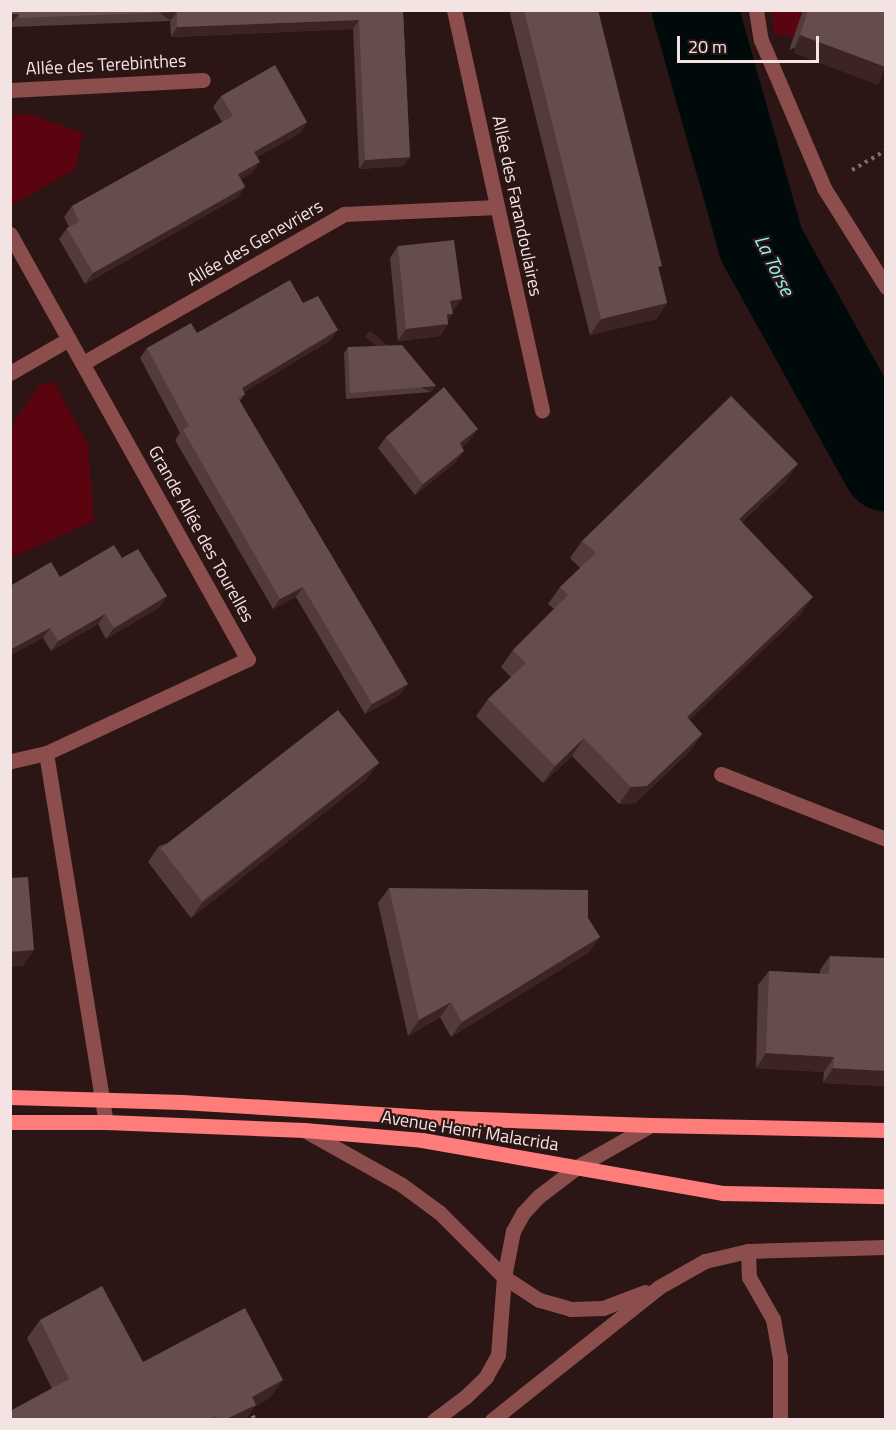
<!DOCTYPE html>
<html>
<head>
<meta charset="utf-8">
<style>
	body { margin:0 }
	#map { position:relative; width:896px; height:1430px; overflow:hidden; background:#2b1515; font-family:"Titillium Web",sans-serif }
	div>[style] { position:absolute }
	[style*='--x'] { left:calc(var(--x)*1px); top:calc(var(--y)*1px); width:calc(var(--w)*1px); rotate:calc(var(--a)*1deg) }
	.green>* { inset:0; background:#5a040f }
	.river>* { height:86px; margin:-43px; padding:0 43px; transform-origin:43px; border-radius:43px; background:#000a0a }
	.path>* { height:4px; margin-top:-2px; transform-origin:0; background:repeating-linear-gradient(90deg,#7f6c6b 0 3px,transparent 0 7.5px) }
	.minor>* { height:15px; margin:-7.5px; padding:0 7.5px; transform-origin:7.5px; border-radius:7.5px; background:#8c4e4c }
	.major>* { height:15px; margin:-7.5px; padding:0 7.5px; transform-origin:7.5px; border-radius:7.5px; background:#fe7c7a }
	.wall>* { inset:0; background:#533b3a }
	.shaded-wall>* { inset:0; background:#3c2423; transform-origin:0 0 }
	.building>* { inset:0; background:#644d4c; transform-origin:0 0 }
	span { translate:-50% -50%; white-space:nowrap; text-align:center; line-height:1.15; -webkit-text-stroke:4.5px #2b1515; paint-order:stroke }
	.street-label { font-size:18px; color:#f3e3e2 }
	.water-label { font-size:20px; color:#90f4f8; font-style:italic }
	.frame { position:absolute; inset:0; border:12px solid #f3e3e2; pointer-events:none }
	.scale { position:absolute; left:677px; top:36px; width:142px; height:27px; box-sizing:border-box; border:3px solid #f3e3e2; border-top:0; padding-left:8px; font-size:18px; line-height:21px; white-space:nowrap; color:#f3e3e2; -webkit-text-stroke:4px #2b1515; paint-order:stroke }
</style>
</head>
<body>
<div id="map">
	<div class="green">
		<i style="clip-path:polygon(772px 11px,803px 11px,794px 36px,774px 34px)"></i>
		<i style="clip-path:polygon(30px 114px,83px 133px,76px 169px,11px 206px,11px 115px)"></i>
		<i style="clip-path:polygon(54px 382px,88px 445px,94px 521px,11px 558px,11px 426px,39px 385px)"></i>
	</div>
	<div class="river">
		<i style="--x:695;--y:10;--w:243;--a:74.2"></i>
		<i style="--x:761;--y:244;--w:257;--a:60.9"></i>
	</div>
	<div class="path">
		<i style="--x:852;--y:170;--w:39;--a:-30"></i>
		<i style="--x:249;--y:1409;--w:13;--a:61"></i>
	</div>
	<div class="minor">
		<i style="--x:454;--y:10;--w:410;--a:77.6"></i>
		<i style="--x:756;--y:10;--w:30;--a:81"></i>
		<i style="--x:761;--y:40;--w:161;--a:66.9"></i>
		<i style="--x:824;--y:188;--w:117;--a:57.9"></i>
		<i style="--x:10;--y:90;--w:193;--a:-3"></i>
		<i style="--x:10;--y:234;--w:487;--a:60.8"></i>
		<i style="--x:248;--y:659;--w:223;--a:155"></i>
		<i style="--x:46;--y:753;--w:37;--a:167"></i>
		<i style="--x:83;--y:363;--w:301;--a:-29.7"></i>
		<i style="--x:344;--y:214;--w:153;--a:-2.6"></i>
		<i style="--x:10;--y:373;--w:68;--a:-30"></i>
		<i style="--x:46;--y:753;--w:374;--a:80.8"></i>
		<i style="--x:721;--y:774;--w:177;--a:21.5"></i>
		<i style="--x:304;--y:1130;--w:112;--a:29.3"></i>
		<i style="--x:402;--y:1185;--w:47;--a:36.4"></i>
		<i style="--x:440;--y:1213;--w:91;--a:45"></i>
		<i style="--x:504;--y:1277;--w:78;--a:94.4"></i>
		<i style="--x:498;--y:1355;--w:25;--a:119"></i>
		<i style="--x:486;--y:1377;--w:29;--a:136"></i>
		<i style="--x:465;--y:1397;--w:39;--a:143"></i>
		<i style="--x:748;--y:1251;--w:26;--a:88"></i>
		<i style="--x:749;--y:1277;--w:48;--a:60.3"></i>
		<i style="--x:773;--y:1319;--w:39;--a:80"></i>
		<i style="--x:780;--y:1357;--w:63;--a:90"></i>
		<i style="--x:645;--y:1292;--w:45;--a:159.1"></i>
		<i style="--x:603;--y:1308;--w:32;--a:178"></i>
		<i style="--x:571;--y:1309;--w:33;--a:-164"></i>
		<i style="--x:539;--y:1300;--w:42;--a:-146.7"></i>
		<i style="--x:504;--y:1277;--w:47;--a:-78.9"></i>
		<i style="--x:513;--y:1231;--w:21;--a:-61"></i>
		<i style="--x:523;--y:1213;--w:23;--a:-47"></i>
		<i style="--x:539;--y:1196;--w:48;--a:-37.3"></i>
		<i style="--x:577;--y:1167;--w:85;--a:-29.6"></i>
		<i style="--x:492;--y:1420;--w:213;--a:-38.5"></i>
		<i style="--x:659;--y:1287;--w:53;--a:-29.5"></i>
		<i style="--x:705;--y:1261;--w:44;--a:-13.1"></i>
		<i style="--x:748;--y:1251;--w:138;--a:-1.7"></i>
	</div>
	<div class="major">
		<i style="--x:10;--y:1097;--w:172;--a:1.7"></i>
		<i style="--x:182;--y:1102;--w:242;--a:3.5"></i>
		<i style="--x:424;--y:1117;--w:227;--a:2"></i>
		<i style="--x:651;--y:1125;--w:235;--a:1.2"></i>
		<i style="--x:10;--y:1122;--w:96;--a:0"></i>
		<i style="--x:106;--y:1122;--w:198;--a:2.3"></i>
		<i style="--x:304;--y:1130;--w:118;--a:4.8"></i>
		<i style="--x:422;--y:1140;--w:306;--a:10"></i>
		<i style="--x:723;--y:1193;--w:163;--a:1.1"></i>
	</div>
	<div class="wall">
		<i style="clip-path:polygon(10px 10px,403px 10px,410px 157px,403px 166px,359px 169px,353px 29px,171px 37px,170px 21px,12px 27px,12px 23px,10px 23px)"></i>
		<i style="clip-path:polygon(509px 10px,598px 10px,667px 303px,656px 319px,590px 335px)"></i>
		<i style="clip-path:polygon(803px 10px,885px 10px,789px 50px)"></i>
		<i style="clip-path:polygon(221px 96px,307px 122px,300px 133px,257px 157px,252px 173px,241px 179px,245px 187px,238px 197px,85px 284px,59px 239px,67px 228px,69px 227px,64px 217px,72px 206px,222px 122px,213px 107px)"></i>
		<i style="clip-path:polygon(398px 246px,454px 310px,452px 311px,448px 321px,448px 324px,440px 336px,398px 341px,390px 258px)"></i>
		<i style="clip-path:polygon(303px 303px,331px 340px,244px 392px,245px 394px,240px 401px,401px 694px,365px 714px,296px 597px,273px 609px,175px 440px,180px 433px,140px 358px,147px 348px,197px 333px)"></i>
		<i style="clip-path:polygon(348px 347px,431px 392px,346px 399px,344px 353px)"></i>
		<i style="clip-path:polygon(386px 437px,470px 440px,462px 447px,456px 462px,415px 495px,378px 448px)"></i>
		<i style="clip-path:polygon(786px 481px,742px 522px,801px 614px,689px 720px,702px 734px,690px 751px,635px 803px,619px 804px,572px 756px,543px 783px,476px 716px,488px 699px,511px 677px,501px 667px,513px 650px,554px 609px,548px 604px,560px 587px,580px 568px,570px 558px,582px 541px)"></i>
		<i style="clip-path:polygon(122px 558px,160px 607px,106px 639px,98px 624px,51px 651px,43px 638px,60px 577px)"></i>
		<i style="clip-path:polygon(368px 778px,191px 918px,148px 862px,159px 846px)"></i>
		<i style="clip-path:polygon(389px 888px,588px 918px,600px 937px,589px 952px,451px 1037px,440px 1017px,408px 1036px,378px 903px)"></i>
		<i style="clip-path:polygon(830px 956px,885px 1086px,823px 1083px,824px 1072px,756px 1068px,758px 985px,769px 971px,820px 974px,820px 970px)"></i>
		<i style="clip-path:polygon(40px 1320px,143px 1362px,270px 1398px,255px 1406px,246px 1419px,10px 1419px,52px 1389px,27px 1338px)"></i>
	</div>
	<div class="shaded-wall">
		<i style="left:177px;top:12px;width:11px;height:159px;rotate:128deg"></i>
		<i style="clip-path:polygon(10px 14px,19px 14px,12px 23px,10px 23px)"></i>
		<i style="clip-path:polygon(359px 20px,353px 29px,171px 37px,177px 27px)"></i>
		<i style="left:800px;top:35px;width:91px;height:19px;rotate:21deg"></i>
		<i style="clip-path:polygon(307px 122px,300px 133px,246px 163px,254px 152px)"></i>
		<i style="clip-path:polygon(410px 157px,403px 166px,359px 169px,365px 160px)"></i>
		<i style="clip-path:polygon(260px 162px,252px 173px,231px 185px,238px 174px)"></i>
		<i style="clip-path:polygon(245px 187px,238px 197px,85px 284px,93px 273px)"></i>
		<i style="clip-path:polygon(462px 299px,454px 310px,442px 312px,450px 301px)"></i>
		<i style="clip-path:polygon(667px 303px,656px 319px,590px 335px,601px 319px)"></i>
		<i style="clip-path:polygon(447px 314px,453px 314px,445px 325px,448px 324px,440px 336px,398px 341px,406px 329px)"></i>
		<i style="clip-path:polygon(338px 330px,331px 340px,234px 398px,242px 388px)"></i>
		<i style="left:436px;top:386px;width:8px;height:86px;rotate:130deg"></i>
		<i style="clip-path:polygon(478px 429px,470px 440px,452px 455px,460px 443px)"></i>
		<i style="clip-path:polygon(464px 451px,456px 462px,415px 495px,423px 484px)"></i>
		<i style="clip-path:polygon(798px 464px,786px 481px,727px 536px,739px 519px)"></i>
		<i style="clip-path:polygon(303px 587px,296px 597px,273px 609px,280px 599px)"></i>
		<i style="clip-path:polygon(167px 596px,160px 607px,106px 639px,114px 628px)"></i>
		<i style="clip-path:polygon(813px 597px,801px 614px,675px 734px,687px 717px)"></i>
		<i style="clip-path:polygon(105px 614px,98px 624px,51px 651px,58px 641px)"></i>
		<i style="clip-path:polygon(50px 628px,43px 638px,10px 656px,10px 650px)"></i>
		<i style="clip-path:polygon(408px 684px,401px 694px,365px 714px,372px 704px)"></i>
		<i style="clip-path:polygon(702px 734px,690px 751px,635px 803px,619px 804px,631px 787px)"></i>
		<i style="clip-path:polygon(584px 738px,572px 756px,543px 783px,555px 766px)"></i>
		<i style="clip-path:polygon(379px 763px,368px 778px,191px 918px,202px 903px)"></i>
		<i style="clip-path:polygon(600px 937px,589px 952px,451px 1037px,462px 1022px)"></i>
		<i style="clip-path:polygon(34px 950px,23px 966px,10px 967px,10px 952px)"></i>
		<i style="clip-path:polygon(451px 1002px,440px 1017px,408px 1036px,419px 1020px)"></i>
		<i style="clip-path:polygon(766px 1053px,834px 1057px,824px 1072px,756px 1068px)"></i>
		<i style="clip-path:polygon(833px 1068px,885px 1071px,885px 1086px,823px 1083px)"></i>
		<i style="clip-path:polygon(283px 1380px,270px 1398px,255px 1406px,246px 1419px,226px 1419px,252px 1397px)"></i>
	</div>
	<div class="building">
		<i style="clip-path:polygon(10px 10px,403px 10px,410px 157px,365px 160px,359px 20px,177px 27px,177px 12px,18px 18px,19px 14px,10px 14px)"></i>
		<i style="clip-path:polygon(524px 10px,598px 10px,662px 266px,658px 267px,667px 303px,601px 319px)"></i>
		<i style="clip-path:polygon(808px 10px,885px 10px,885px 67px,800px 35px)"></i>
		<i style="clip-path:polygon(275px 65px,307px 122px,254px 152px,260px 162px,238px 174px,245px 187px,93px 273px,67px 228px,79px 222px,72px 206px,233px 116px,221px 96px)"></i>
		<i style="clip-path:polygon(454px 240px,462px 299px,450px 301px,453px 314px,447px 314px,448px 324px,406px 329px,398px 246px)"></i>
		<i style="clip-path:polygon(290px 280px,303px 303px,318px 296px,338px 330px,242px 388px,245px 394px,238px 398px,408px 684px,372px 704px,303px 587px,280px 599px,183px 430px,189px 426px,147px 348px,191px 323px,197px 333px)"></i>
		<i style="clip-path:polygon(402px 345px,436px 386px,350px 393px,348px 347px)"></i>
		<i style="clip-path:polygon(444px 387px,478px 429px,460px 443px,464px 451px,423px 484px,386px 437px)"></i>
		<i style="clip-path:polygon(731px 396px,798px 464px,739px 519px,813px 597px,687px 717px,702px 734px,647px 786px,631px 787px,584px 738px,555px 766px,488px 699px,526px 663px,513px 650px,568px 595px,560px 587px,596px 553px,582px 541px)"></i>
		<i style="clip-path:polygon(114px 545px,122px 558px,138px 549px,167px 596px,114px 628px,105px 614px,58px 641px,50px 628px,10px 650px,10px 586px,51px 562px,60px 577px)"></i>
		<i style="left:338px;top:710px;width:67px;height:225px;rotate:52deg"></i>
		<i style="clip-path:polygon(28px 877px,34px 950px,10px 952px,10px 878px)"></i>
		<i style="clip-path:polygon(389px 888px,588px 890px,588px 918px,600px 937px,462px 1022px,451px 1002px,419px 1020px)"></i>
		<i style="clip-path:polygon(830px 956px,885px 958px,885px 1071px,833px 1068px,834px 1057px,766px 1053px,769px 971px,829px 974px)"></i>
		<i style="clip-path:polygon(102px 1286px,143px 1362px,245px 1308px,283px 1380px,252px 1397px,256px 1405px,226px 1419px,217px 1419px,215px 1416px,208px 1419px,10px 1419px,10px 1411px,69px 1379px,40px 1320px)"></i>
	</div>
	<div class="street-label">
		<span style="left:106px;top:65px;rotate:-3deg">Allée des Terebinthes</span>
		<span style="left:517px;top:206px;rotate:78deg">Allée des Farandoulaires</span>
		<span style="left:255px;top:243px;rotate:-30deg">Allée des Genevriers</span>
		<span style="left:201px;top:534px;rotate:61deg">Grande Allée des Tourelles</span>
		<span style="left:470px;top:1131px;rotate:9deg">Avenue Henri Malacrida</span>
	</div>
	<div class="water-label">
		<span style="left:775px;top:265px;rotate:64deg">La Torse</span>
	</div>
	<div class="frame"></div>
	<div class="scale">20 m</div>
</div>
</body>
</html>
